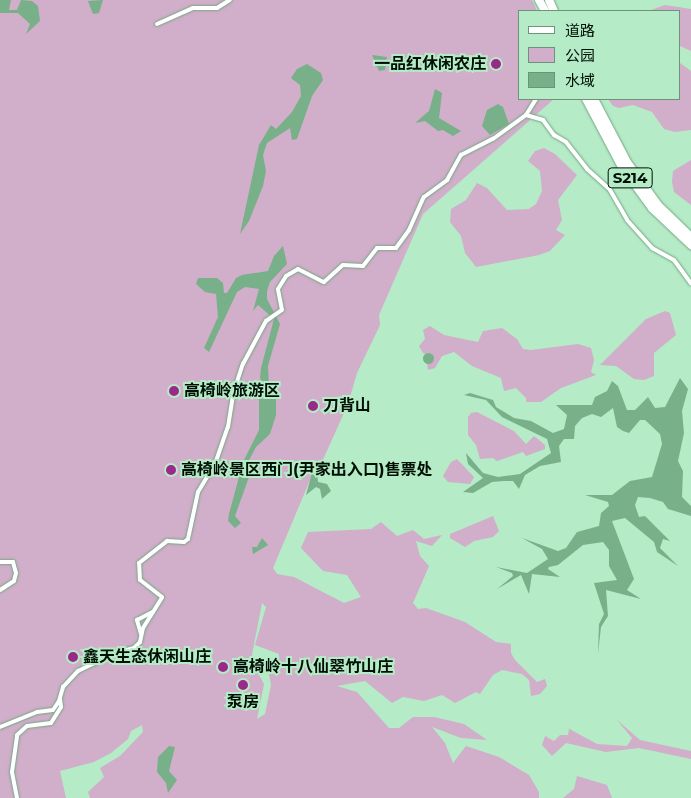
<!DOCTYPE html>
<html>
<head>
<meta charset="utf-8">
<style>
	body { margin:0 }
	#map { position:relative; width:691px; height:798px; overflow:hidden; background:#b5ebc6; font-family:Montserrat,"Noto Sans SC",sans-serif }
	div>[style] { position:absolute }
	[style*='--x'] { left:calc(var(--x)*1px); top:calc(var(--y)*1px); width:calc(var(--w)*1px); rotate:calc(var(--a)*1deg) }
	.green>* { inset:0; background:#d1aec9 }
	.water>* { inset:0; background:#78b08a }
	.round { border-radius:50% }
	.roads { filter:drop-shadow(0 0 1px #74a784) drop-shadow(0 0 1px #74a784) }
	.street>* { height:4px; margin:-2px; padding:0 2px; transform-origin:2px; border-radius:2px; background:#fff }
	.highway>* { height:8px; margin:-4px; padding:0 4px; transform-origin:4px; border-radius:4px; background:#fff }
	.dots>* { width:14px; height:14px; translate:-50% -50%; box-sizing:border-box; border:2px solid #b5ebc6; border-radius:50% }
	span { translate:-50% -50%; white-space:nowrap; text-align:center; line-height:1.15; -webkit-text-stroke:4px #b5ebc6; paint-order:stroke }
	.shield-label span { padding:1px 4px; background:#b5ebc6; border:1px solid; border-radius:4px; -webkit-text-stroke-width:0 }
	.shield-label { font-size:15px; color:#001005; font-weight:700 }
	.poi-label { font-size:16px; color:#001005; font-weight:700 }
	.right { translate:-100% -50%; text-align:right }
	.left { translate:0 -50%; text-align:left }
	.legend { position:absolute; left:518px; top:10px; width:162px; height:90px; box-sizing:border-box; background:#b5ebc6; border:1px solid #6d9379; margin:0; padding:6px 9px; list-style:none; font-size:15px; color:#001005 }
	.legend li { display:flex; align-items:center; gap:10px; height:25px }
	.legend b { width:25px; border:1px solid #6d9379 }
</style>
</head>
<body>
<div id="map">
	<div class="green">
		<i style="clip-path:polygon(evenodd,0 0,532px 0,537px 11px,520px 11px,520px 99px,554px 99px,423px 214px,379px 315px,380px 325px,357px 373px,348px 404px,317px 473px,313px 473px,273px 568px,277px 574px,294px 577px,344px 603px,361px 597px,347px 575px,323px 571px,301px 548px,308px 532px,371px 529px,381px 522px,397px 536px,413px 530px,424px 539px,442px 535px,432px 546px,416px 541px,420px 556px,429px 566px,413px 603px,418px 609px,426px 608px,465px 622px,496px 642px,511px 644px,511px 653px,515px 660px,537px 682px,545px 679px,547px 686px,540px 694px,531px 696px,529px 680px,522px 674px,502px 670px,493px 675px,480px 694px,476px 692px,455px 703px,442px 695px,424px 701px,403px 697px,392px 703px,365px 681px,337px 686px,357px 692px,389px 728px,399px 728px,413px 717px,434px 717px,464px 724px,487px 740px,461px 738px,432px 727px,445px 743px,453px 763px,466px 746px,499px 757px,529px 775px,539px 792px,539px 798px,90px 798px,88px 792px,104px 777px,100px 768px,120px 756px,143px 732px,142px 725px,131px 731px,128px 739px,111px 753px,94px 762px,60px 771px,66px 798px,0 798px,0 0,262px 603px,266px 607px,255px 645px,279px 654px,278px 661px,268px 669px,271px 685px,265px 714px,257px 719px,264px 684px,251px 660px,262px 603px)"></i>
		<i style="clip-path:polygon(665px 5px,691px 9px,691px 51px,680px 46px,680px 11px,648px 11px)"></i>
		<i style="clip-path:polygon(680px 63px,691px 71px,691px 130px,675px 132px,664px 129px,652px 112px,633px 105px,619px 108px,613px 106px,608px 99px,680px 99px)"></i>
		<i style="clip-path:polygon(544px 148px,555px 154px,577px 175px,558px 200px,562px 220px,556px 230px,565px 235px,550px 251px,539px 255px,476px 267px,465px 253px,461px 236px,450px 222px,451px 209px,466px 200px,477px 183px,487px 188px,507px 210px,529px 209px,536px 204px,542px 191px,540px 171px,528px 161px,535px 151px)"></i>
		<i style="clip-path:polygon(691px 160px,691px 205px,674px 192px,672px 182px,673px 171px)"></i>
		<i style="clip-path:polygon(665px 311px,670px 313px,676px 335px,654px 353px,654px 376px,644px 380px,634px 379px,616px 366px,600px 365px,646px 319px)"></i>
		<i style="clip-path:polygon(430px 326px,444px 335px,478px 342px,483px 331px,502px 328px,517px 339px,523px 349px,531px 350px,578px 344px,591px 348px,594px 360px,591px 372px,596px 375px,561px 388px,541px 402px,526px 402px,526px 398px,516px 388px,504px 391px,501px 378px,472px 366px,454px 352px,442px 356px,435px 368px,428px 370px,427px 363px,434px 360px,433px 357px,423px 353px,419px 346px,425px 339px,423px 330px)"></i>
		<i style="clip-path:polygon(477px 412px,514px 431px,526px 444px,534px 436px,545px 445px,545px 449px,526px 456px,523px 452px,497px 461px,493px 458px,480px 459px,476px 445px,468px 435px,468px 417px,471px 413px)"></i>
		<i style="clip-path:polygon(457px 459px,474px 477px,470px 484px,448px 482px,443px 476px,451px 462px)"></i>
		<i style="clip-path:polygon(493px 516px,499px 531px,493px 537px,474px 541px,465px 547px,450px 538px,450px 534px)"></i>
		<i style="clip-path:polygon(617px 720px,640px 740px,691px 751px,691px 759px,639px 748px,606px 752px,566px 743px,552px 756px,542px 745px,545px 736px,554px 741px,560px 735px,568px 735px,569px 729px,564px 726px,597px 744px,627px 746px,632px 738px)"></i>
		<i style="clip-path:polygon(577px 776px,607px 785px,612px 798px,563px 798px,574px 789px)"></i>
	</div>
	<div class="water">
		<i style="clip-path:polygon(11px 0,9px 10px,17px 10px,21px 0,32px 1px,38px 6px,40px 21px,26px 34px,30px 24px,18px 13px,0 13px,0 0)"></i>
		<i style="clip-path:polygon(103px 0,99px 13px,93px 14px,88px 1px)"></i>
		<i style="clip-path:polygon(372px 55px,387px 57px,385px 70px,379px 71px)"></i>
		<i style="clip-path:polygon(307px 64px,321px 73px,323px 80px,312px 96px,297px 139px,292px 140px,290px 128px,267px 143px,263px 155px,266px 171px,263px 186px,249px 221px,240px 234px,259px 145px,271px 125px,276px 129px,292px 112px,301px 96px,300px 85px,291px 78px,297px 69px)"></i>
		<i style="clip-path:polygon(435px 89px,442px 93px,439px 118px,461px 131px,453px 136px,443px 130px,438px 131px,425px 121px,415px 123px,429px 111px)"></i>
		<i style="clip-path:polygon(498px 104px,503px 107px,509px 124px,490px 135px,482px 126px,487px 110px)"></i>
		<i style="clip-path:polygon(283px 246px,287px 264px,270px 282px,267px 291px,267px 299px,280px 324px,268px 366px,269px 389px,264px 388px,260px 378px,261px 368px,274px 319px,258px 305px,253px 311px,259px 289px,245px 287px,237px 292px,209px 352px,204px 348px,218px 317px,216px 294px,205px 292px,196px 284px,198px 278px,217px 278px,223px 283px,224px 293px,227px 293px,236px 278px,242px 275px,268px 271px,274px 256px)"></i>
		<i class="round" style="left:422.5px;top:352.5px;width:11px;height:11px"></i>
		<i style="clip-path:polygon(680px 378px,688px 389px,682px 411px,684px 433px,678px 461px,683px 471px,682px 497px,691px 506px,691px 516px,668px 509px,663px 502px,650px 498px,638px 497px,635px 505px,639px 517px,645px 516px,670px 541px,663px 539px,660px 548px,678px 566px,657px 552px,654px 542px,625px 518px,612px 521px,634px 579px,627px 590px,641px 599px,606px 590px,608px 616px,601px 627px,598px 654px,599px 624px,604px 614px,594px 583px,617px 580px,609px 566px,609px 550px,603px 542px,583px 545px,558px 565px,549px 567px,548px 569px,560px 577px,532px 574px,529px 594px,521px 575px,497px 589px,513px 576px,512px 573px,496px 567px,527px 573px,548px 559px,542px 549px,522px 538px,558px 551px,566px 548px,577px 532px,599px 526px,601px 513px,609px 506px,608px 502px,585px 495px,612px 495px,630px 481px,652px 477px,662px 444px,660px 434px,645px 420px,640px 420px,629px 433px,623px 431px,617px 427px,613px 408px,601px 417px,592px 414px,582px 418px,575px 426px,574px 439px,564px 439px,559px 446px,561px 462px,540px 466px,525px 475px,519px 489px,513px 481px,503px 481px,492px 482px,473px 493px,463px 492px,483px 478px,468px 464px,466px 453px,483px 473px,498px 477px,520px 474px,551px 453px,547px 439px,502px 417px,486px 400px,464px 395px,470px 393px,493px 400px,496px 407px,514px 418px,531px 421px,553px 433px,564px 429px,567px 415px,556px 405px,592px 405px,595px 397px,607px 391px,612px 381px,618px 386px,627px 410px,635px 410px,648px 397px,655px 408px,665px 407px)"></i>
		<i style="clip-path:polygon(259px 395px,276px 397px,276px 415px,270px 434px,256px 447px,248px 462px,249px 477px,235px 516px,241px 523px,235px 528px,228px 521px,229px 514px,243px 462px,259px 430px)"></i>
		<i style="clip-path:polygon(312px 473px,317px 473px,318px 482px,327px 484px,331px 491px,322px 499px,320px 489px,316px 487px,306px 495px)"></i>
		<i style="clip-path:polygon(262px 538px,268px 545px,253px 554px,252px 547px,257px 547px)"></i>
		<i style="clip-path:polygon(169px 746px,175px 747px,169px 771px,177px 780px,168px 793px,166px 783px,157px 772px,158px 757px)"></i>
	</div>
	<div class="roads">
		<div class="street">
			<i style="--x:157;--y:24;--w:39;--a:-24"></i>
			<i style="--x:193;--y:8;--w:24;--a:0"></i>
			<i style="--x:217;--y:8;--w:15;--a:-32"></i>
			<i style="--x:526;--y:115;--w:18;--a:16"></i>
			<i style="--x:543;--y:120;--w:19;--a:54"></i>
			<i style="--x:554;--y:135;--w:14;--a:30"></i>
			<i style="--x:566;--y:142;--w:34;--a:52"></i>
			<i style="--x:587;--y:169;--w:31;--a:42"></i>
			<i style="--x:610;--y:190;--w:34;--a:60"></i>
			<i style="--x:627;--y:220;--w:38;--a:48"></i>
			<i style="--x:652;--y:248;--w:25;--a:29"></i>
			<i style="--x:674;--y:260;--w:29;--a:54"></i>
			<i style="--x:0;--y:562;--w:13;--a:0"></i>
			<i style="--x:13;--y:562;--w:11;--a:75"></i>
			<i style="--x:16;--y:573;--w:8;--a:104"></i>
			<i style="--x:14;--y:581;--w:17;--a:147"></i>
			<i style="--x:141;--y:634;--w:15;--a:-106"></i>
			<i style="--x:137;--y:620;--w:18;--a:-27"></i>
			<i style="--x:0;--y:727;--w:40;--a:-22"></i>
			<i style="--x:37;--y:712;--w:16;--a:-7"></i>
			<i style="--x:53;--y:710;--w:11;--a:-56"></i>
			<i style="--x:59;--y:701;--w:15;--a:-74"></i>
			<i style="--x:63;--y:687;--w:22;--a:-47"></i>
			<i style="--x:78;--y:671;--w:41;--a:-25.9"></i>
			<i style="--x:115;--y:653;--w:20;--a:-15"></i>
			<i style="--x:134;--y:648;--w:8;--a:-45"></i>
			<i style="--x:140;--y:642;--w:14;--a:-78"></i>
			<i style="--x:143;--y:628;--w:36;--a:-58"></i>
			<i style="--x:162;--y:597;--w:28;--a:-142"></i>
			<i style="--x:140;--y:580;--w:17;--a:-93"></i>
			<i style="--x:139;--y:563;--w:36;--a:-38"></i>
			<i style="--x:167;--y:541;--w:17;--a:3"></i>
			<i style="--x:184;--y:542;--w:5;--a:-37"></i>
			<i style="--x:188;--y:539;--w:48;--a:-78"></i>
			<i style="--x:198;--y:492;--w:33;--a:-59"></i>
			<i style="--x:215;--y:464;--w:39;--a:-71"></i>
			<i style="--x:228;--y:427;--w:33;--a:-81"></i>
			<i style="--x:233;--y:394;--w:32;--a:-72"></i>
			<i style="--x:243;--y:364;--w:49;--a:-61.9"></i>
			<i style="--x:266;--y:321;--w:19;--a:-35"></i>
			<i style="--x:282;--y:310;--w:21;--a:-101"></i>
			<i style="--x:278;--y:289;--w:15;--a:-58"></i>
			<i style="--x:286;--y:276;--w:14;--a:-30"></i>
			<i style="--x:298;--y:269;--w:29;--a:27"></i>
			<i style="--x:324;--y:282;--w:25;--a:-42"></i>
			<i style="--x:343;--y:265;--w:20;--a:3"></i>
			<i style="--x:363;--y:266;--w:23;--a:-52"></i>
			<i style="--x:377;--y:248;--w:19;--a:0"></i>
			<i style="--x:396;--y:248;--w:22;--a:-54"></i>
			<i style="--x:409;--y:230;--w:36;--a:-66"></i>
			<i style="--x:424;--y:197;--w:29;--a:-36"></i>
			<i style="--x:447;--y:180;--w:29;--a:-61"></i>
			<i style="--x:461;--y:155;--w:36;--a:-27"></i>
			<i style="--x:493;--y:139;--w:41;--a:-36"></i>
			<i style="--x:526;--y:115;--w:19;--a:-58"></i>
			<i style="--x:17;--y:798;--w:26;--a:-101"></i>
			<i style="--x:12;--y:772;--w:37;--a:-82"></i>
			<i style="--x:17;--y:735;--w:13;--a:-42"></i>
			<i style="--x:27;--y:726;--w:24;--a:-7"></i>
			<i style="--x:51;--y:723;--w:19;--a:-58"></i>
			<i style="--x:61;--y:707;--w:8;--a:-97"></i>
		</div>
		<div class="highway">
			<i style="--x:539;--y:0;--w:13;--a:61"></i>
			<i style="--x:549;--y:0;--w:12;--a:66"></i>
			<i style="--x:586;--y:99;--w:77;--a:62.1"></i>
			<i style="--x:622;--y:167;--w:51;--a:53.8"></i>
			<i style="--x:652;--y:208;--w:54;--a:43.5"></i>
			<i style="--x:594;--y:99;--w:71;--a:62.4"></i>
			<i style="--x:627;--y:162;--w:53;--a:54.2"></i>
			<i style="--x:658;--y:205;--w:46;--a:44.1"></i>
		</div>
	</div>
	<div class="dots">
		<i style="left:496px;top:64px;background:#992a89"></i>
		<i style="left:174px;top:391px;background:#992a89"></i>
		<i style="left:313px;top:406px;background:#992a89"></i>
		<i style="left:171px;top:470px;background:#992a89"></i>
		<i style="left:73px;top:657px;background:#992a89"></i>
		<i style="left:223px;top:667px;background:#992a89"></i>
		<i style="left:243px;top:685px;background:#992a89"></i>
	</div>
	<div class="shield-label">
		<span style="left:630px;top:178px">S214</span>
	</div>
	<div class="poi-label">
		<span class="right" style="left:486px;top:64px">一品红休闲农庄</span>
		<span class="left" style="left:184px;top:391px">高椅岭旅游区</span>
		<span class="left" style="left:323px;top:406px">刀背山</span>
		<span class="left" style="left:181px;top:470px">高椅岭景区西门(尹家出入口)售票处</span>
		<span class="left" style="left:83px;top:657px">鑫天生态休闲山庄</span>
		<span class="left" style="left:233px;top:667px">高椅岭十八仙翠竹山庄</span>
		<span style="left:243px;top:702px">泵房</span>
	</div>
	<ul class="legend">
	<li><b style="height:6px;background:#fff"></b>道路</li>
	<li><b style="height:14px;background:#d1aec9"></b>公园</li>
	<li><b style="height:14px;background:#78b08a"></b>水域</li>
	</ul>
</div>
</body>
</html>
